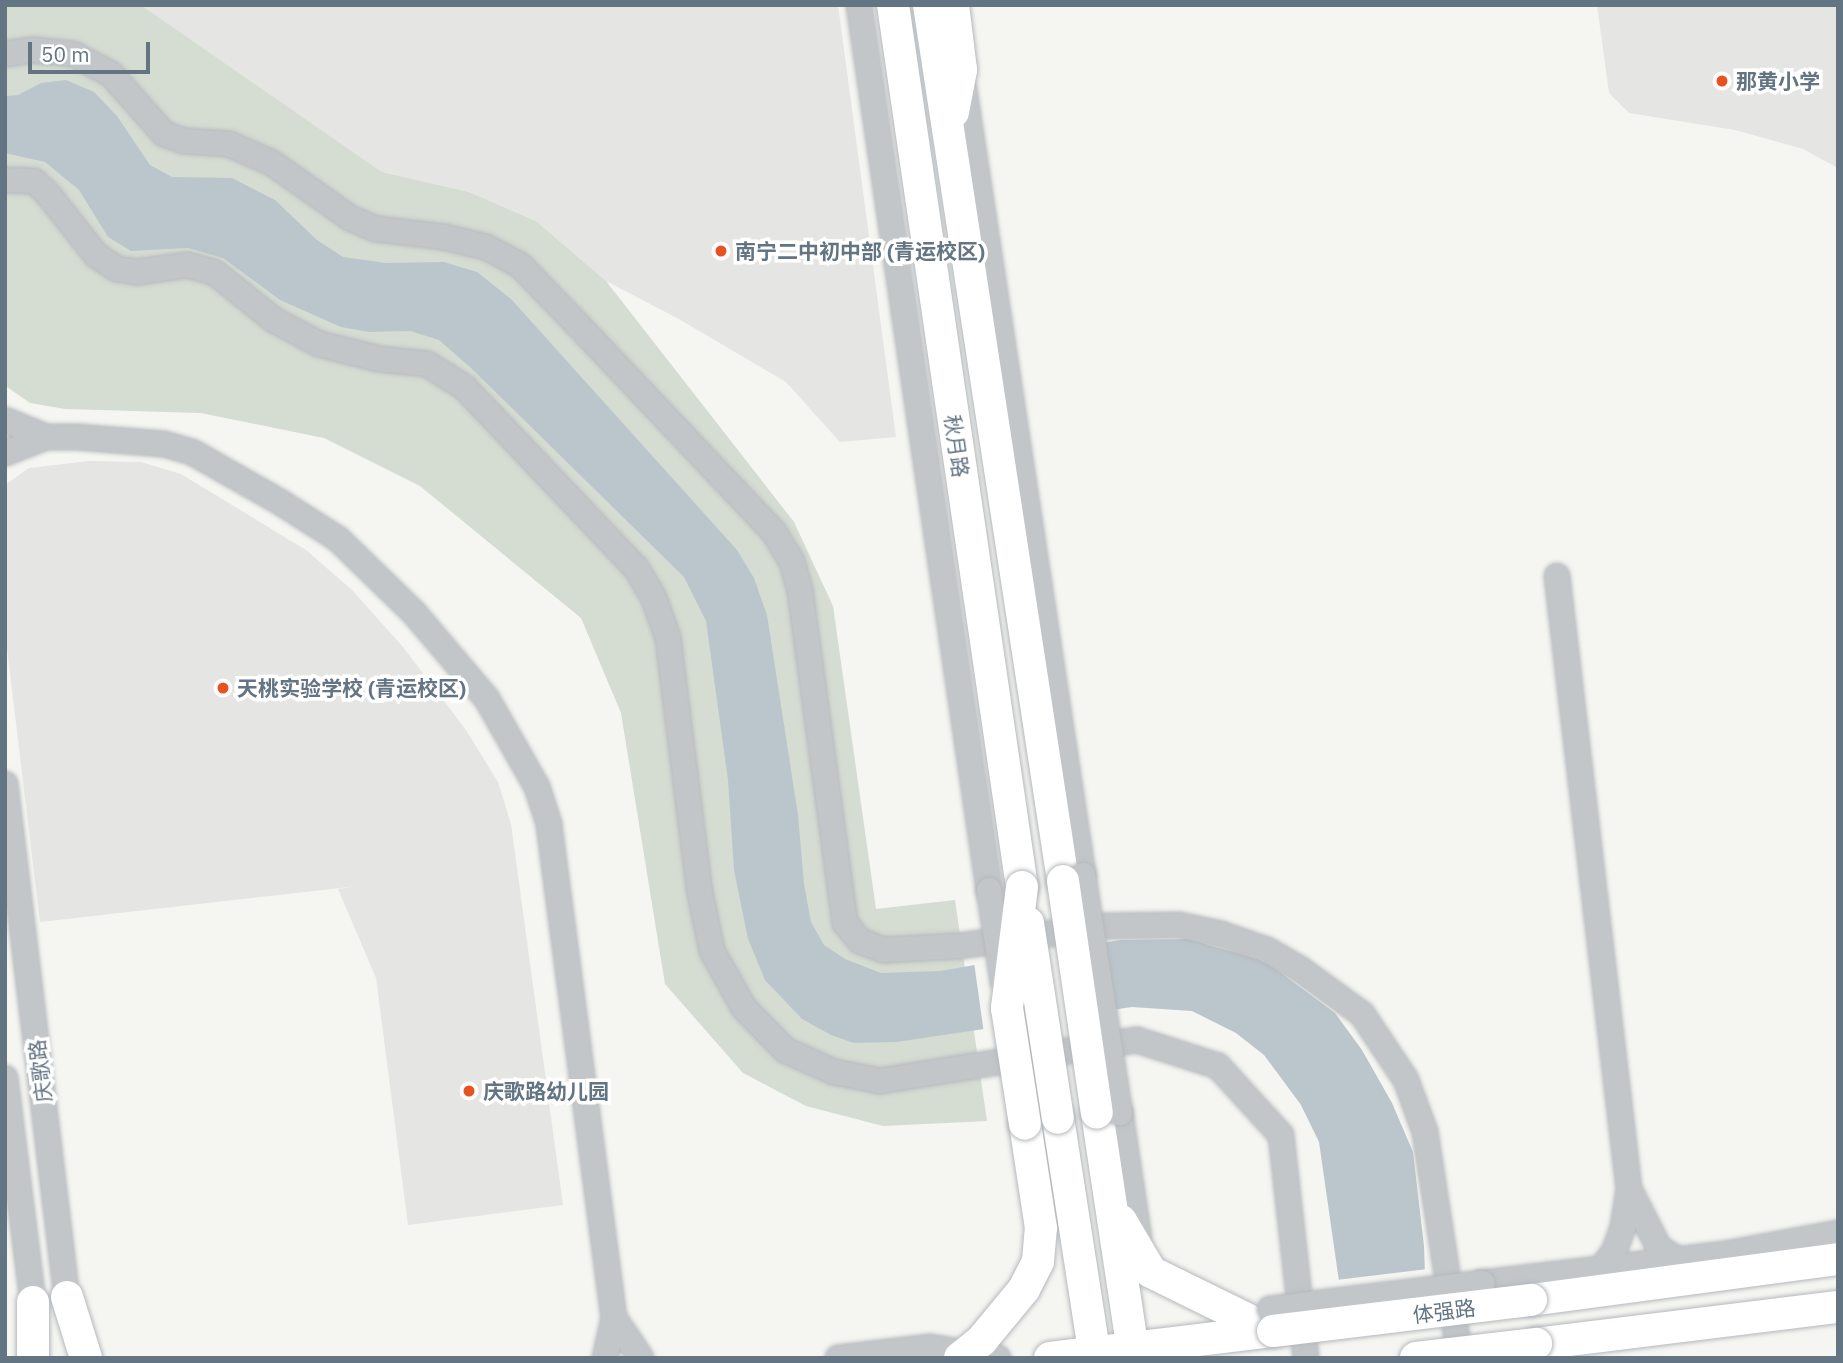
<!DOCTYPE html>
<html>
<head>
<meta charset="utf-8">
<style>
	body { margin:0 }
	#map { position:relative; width:1843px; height:1363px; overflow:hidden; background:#f5f5f1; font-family:"IBM Plex Sans","Noto Sans SC",sans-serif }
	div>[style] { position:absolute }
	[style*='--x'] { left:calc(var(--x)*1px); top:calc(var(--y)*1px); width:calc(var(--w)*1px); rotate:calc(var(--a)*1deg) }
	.built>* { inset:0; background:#e5e6e4 }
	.green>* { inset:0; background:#d5dcd2 }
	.water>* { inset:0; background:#bbc6cc }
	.pier>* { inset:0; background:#f5f5f1; transform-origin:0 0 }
	.roads { filter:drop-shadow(0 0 2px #b5b9bd) drop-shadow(0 0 2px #b5b9bd) }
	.minor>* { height:24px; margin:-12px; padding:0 12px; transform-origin:12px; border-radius:12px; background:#c2c6c9 }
	.major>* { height:32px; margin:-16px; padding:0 16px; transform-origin:16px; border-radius:16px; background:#fff }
	.bridges { filter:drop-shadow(0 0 2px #b5b9bd) drop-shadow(0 0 2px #b5b9bd) }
	.minor-bridge>* { height:24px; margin:-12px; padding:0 12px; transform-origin:12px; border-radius:12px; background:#c2c6c9 }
	.major-bridge>* { height:32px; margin:-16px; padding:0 16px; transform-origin:16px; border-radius:16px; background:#fff }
	.dots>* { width:19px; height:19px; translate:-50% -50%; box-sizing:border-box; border:4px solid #fff; border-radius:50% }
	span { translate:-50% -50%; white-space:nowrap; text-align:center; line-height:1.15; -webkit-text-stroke:7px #fff; paint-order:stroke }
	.poi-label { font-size:21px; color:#637483; font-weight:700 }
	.left { translate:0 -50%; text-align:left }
	.street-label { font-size:21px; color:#637483 }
	.frame { position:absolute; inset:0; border:7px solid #637483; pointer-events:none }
	.scale { position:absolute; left:28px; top:42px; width:122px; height:32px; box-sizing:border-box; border:4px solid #637483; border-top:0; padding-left:9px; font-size:21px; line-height:24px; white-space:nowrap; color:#637483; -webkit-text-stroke:5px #fff; paint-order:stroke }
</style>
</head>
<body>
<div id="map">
	<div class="built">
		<i style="clip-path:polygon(141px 5px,838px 5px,896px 437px,840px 442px,786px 382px,677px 318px,606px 281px,536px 221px,469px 192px,382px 172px)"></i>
		<i style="clip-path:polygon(1597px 5px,1838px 5px,1838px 168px,1803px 149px,1735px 130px,1629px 113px,1609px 93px)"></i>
		<i style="clip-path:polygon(89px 461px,141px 462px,181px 474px,306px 550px,352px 590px,403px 647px,466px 730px,498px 782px,511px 824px,563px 1205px,408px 1225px,376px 978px,338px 889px,358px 886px,40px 922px,5px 632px,5px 485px,29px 468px)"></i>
	</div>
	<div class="green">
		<i style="clip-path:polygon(5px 5px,141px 5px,382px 172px,469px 192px,536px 221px,606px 281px,794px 522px,833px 606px,876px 909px,955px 900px,987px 1121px,883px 1126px,806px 1106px,743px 1073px,665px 984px,621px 713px,581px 618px,420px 486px,324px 438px,201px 413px,65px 409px,30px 403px,7px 387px)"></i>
	</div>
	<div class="water">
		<i style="clip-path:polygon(66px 80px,94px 92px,117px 116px,150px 165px,172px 177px,232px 178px,275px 200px,317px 240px,343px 257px,386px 263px,444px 262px,477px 272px,511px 299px,737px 550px,754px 578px,767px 615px,798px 815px,804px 884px,811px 922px,824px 945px,845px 959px,881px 973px,940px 971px,1120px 940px,1188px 939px,1265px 961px,1335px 1013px,1362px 1050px,1392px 1103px,1413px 1152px,1424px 1246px,1428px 1358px,1350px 1358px,1319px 1142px,1301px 1105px,1264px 1055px,1236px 1033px,1192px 1011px,1132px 1007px,896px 1042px,854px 1043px,831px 1035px,802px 1019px,765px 980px,748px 939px,734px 870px,728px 780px,706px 621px,684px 577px,471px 368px,439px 340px,410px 331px,369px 332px,341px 327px,280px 300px,223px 258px,188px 248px,131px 251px,108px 237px,79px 190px,45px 162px,5px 153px,5px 96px,18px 95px,41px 83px)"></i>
	</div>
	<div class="pier">
		<i style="left:1103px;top:939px;width:76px;height:131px;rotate:82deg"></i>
		<i style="clip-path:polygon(1428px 1269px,1432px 1358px,1347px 1358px,1336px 1280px)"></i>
	</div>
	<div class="roads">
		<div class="minor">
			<i style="--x:859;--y:5;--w:894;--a:81.64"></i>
			<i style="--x:5;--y:54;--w:29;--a:-8"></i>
			<i style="--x:34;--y:50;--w:39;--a:6"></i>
			<i style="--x:73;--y:54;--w:43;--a:27.8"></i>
			<i style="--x:111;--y:74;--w:80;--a:48.5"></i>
			<i style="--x:164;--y:134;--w:21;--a:19"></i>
			<i style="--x:184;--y:141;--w:45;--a:3.8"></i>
			<i style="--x:229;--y:144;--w:47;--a:23.8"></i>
			<i style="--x:272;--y:163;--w:95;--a:35.2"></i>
			<i style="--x:350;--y:218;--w:28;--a:23"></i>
			<i style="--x:376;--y:229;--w:68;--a:6.7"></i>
			<i style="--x:444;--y:237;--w:43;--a:13.4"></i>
			<i style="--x:486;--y:247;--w:38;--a:28"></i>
			<i style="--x:520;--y:265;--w:83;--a:46"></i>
			<i style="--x:578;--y:325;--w:285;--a:46.6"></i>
			<i style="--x:774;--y:532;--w:35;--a:59"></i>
			<i style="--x:792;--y:562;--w:29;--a:74"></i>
			<i style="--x:800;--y:590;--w:336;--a:82.3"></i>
			<i style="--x:845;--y:923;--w:23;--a:50"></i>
			<i style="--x:860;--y:941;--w:26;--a:21"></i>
			<i style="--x:884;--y:950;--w:75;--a:-3.1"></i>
			<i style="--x:959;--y:946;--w:147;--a:-7.8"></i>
			<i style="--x:1105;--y:926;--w:74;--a:-0.8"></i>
			<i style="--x:1179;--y:925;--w:43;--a:12.1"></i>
			<i style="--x:1221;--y:934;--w:49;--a:19.2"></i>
			<i style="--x:1267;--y:950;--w:38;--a:30"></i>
			<i style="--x:1300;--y:969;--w:77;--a:36"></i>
			<i style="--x:1362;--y:1014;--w:79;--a:56.3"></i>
			<i style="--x:1406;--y:1080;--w:55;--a:69.9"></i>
			<i style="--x:1425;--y:1132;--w:229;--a:81.2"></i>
			<i style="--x:963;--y:83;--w:801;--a:81.38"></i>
			<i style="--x:5;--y:180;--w:29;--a:2"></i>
			<i style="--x:34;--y:181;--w:18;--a:43"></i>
			<i style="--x:47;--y:193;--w:79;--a:51.7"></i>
			<i style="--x:96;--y:255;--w:25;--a:34"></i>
			<i style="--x:117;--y:269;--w:20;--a:9"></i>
			<i style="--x:137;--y:272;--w:50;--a:-8"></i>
			<i style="--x:187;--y:265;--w:28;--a:15"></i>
			<i style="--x:214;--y:272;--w:77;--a:38.7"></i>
			<i style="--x:274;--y:320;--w:51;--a:28.1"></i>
			<i style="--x:319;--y:344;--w:62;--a:14"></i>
			<i style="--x:379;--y:359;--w:48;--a:5.9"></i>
			<i style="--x:427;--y:364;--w:44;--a:31.9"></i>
			<i style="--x:464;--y:387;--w:250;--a:46.5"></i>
			<i style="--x:636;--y:568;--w:33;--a:59"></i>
			<i style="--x:653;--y:596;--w:45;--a:70.3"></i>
			<i style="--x:668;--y:638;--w:252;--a:82.9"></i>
			<i style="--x:699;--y:888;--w:64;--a:78.3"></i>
			<i style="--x:712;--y:951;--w:65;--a:60.7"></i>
			<i style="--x:744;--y:1008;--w:59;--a:45.7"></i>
			<i style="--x:785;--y:1050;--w:54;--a:24.2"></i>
			<i style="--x:834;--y:1072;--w:47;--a:11.1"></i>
			<i style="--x:880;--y:1081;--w:260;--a:-9.1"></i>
			<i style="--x:1137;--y:1040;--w:85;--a:17.8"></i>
			<i style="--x:1218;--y:1066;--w:93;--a:47.6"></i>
			<i style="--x:1281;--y:1135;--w:224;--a:83.6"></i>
			<i style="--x:5;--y:420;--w:44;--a:22.5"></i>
			<i style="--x:46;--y:437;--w:44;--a:158.7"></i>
			<i style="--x:46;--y:437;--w:31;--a:0"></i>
			<i style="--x:77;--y:437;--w:87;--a:4.6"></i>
			<i style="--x:164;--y:444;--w:29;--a:16"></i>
			<i style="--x:192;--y:452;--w:101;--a:29.6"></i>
			<i style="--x:280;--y:502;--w:69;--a:32.5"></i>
			<i style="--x:338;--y:539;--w:107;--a:44.2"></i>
			<i style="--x:415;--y:614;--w:111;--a:49.7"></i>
			<i style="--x:487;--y:699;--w:101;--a:60.4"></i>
			<i style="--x:537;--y:787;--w:40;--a:72"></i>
			<i style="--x:549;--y:825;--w:497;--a:82.5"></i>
			<i style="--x:1557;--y:576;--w:617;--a:83.3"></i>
			<i style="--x:5;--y:784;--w:535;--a:83.13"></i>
			<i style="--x:5;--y:1078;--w:244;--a:82.9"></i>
			<i style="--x:1120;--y:1113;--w:134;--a:81.4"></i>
			<i style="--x:1601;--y:1269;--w:21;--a:-53"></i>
			<i style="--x:1614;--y:1252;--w:27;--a:-70"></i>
			<i style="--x:1623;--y:1227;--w:38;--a:-81"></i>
			<i style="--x:1629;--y:1189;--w:66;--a:63"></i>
			<i style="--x:1659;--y:1248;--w:23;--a:31"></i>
			<i style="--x:1482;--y:1283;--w:245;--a:-6.8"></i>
			<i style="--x:1725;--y:1254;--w:115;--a:-10.5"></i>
			<i style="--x:605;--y:1358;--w:41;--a:-77.3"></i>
			<i style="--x:614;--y:1318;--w:48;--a:56"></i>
			<i style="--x:838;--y:1358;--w:93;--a:-6.8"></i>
			<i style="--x:930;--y:1347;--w:69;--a:9.2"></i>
		</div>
		<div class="major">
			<i style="--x:893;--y:5;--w:891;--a:81.68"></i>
			<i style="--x:929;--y:5;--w:886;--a:81.3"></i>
			<i style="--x:953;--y:112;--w:43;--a:-79.2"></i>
			<i style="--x:961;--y:70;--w:65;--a:-97"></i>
			<i style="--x:1097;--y:1113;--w:248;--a:81.4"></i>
			<i style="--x:1058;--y:1118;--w:243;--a:81.2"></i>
			<i style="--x:1121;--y:1221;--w:59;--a:59.5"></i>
			<i style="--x:1151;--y:1272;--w:134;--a:26.2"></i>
			<i style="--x:67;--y:1297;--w:64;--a:72.7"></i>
			<i style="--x:1531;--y:1300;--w:310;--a:-7.6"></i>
			<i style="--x:1536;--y:1344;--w:304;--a:-7"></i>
			<i style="--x:33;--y:1358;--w:56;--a:-90"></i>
			<i style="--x:960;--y:1358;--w:28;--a:-39"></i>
			<i style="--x:982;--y:1340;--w:66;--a:-50.5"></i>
			<i style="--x:1024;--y:1289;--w:31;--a:-63"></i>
			<i style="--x:1038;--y:1261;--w:33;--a:-85"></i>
			<i style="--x:1041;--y:1228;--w:105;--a:-98.7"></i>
			<i style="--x:1050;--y:1358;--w:225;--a:-6.9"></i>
		</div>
	</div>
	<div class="bridges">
		<div class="minor-bridge">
			<i style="--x:1083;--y:875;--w:241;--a:81.2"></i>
			<i style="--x:989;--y:890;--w:94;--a:81.4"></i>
			<i style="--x:1270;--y:1309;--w:214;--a:-7"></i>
		</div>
		<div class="major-bridge">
			<i style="--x:1063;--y:881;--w:234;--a:81.7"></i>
			<i style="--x:1022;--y:887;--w:122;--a:97.1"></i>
			<i style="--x:1007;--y:1008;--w:117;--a:81.2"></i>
			<i style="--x:1028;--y:923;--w:197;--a:81.3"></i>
			<i style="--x:1273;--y:1331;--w:260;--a:-6.9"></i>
			<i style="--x:1416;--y:1358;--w:121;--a:-6.7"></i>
		</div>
	</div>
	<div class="dots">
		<i style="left:1722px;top:81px;background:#e65320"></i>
		<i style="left:721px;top:251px;background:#e65320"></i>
		<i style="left:223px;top:688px;background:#e65320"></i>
		<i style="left:469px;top:1091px;background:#e65320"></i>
	</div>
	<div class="poi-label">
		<span class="left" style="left:1736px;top:81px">那黄小学</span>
		<span class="left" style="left:735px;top:251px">南宁二中初中部 (青运校区)</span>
		<span class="left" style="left:237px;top:688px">天桃实验学校 (青运校区)</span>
		<span class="left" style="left:483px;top:1091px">庆歌路幼儿园</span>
	</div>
	<div class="street-label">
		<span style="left:957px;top:446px;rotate:82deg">秋月路</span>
		<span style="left:40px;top:1071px;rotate:-97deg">庆歌路</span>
		<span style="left:1444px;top:1311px;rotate:-7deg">体强路</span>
	</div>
	<div class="frame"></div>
	<div class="scale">50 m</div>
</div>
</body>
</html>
